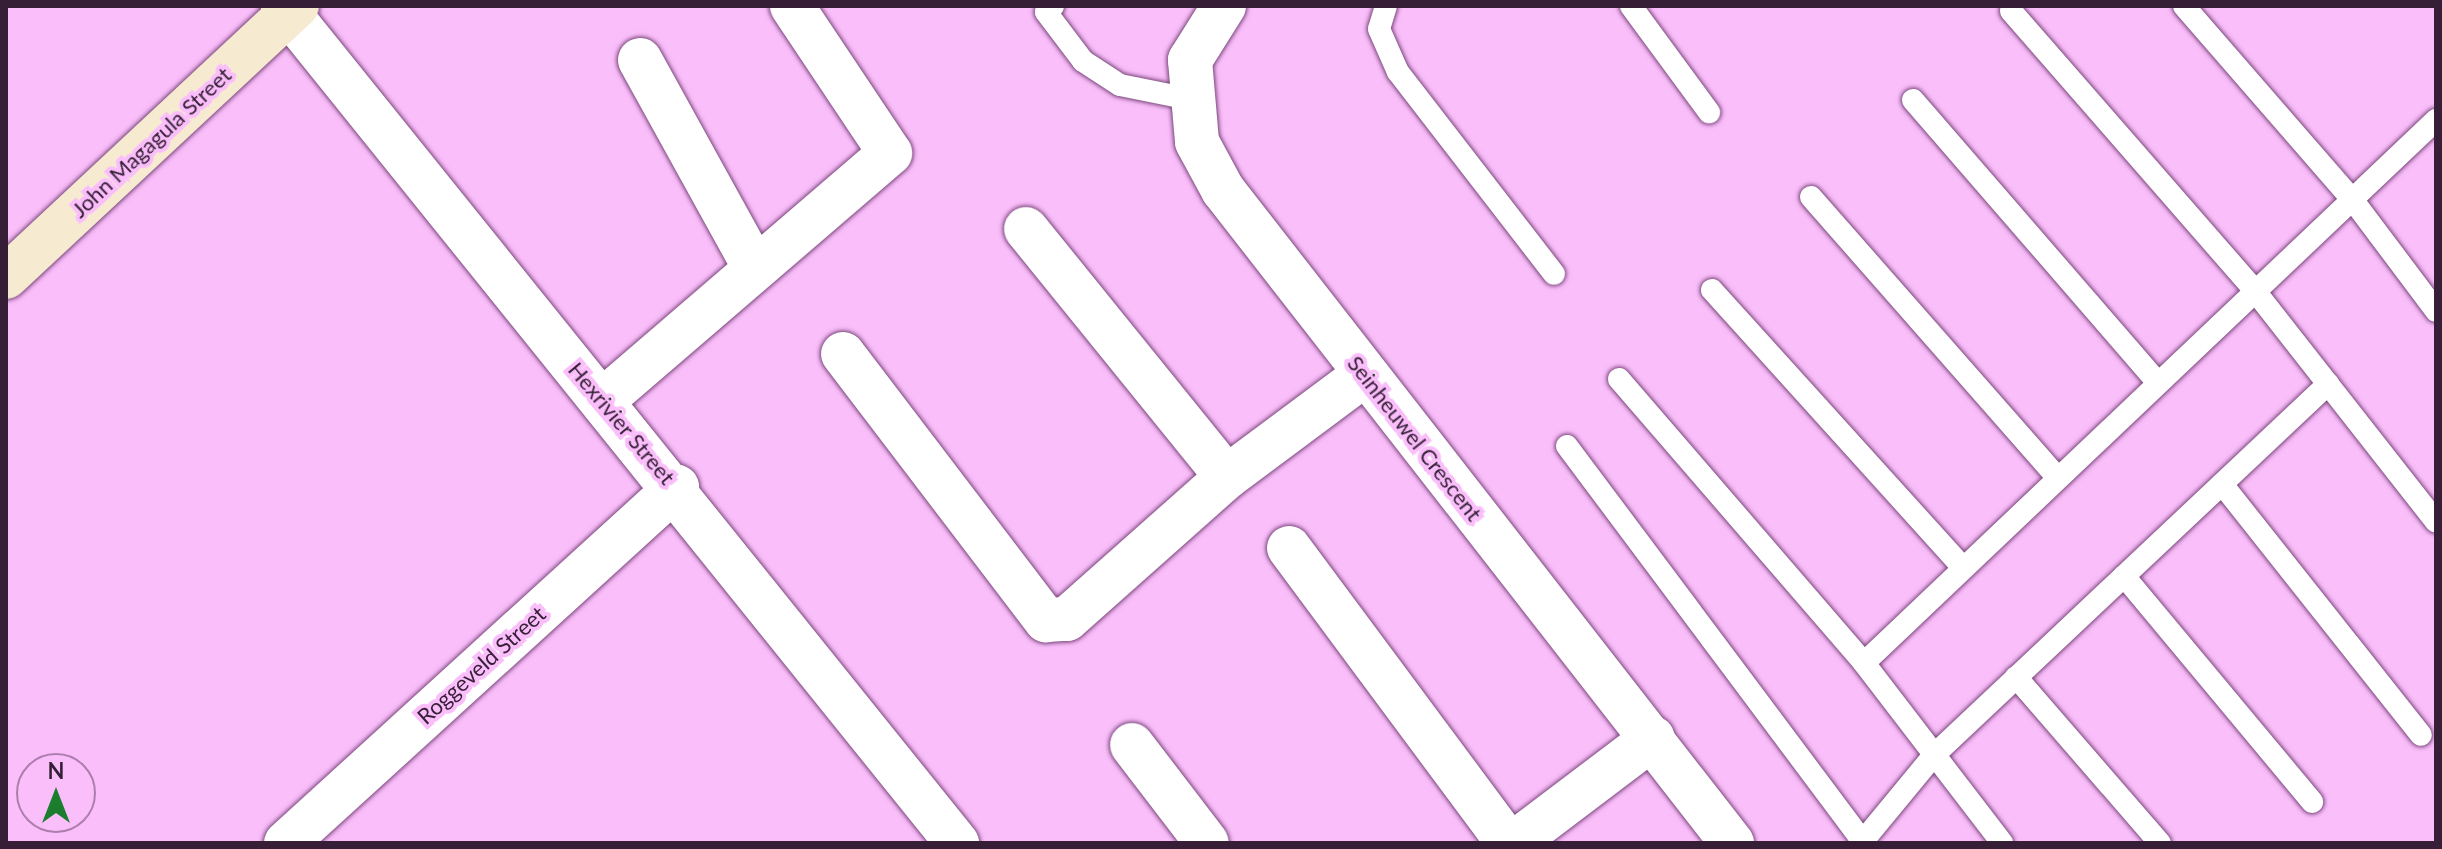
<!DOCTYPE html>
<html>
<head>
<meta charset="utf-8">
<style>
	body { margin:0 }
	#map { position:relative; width:2442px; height:849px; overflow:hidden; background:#fabefb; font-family:Lato,sans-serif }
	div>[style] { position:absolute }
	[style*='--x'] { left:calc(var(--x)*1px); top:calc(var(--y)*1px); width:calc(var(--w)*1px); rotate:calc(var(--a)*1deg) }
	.roads { filter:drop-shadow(0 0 2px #7b477c) drop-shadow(0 0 2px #7b477c) }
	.lane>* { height:22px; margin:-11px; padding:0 11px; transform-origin:11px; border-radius:11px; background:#fff }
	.street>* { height:44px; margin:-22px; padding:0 22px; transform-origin:22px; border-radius:22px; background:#fff }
	.secondary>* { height:44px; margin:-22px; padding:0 22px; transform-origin:22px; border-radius:22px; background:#f6ebd1 }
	span { translate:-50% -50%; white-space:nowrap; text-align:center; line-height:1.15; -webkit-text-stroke:8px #fabefb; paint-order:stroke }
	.street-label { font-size:22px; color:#361f36 }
	.frame { position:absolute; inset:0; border:8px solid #361f36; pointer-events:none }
	.north { position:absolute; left:16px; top:753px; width:80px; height:80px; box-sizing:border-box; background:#fabefb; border:2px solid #ac7eac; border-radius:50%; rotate:0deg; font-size:22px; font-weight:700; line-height:32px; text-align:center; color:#361f36 }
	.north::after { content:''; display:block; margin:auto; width:28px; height:36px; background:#1d7d2f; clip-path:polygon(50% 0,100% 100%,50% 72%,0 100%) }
</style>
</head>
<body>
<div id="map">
	<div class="roads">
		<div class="lane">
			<i style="--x:1053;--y:6;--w:9;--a:139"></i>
			<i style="--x:1046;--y:12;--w:61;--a:52.9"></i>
			<i style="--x:1083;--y:61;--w:44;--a:33"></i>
			<i style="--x:1120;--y:85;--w:71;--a:11.3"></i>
			<i style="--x:1386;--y:6;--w:24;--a:107"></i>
			<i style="--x:1379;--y:29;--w:47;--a:66.2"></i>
			<i style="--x:1398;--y:72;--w:255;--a:52.3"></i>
			<i style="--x:1631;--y:6;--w:132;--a:53.7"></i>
			<i style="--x:2184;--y:6;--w:256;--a:49"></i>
			<i style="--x:2352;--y:199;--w:140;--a:53.1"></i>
			<i style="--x:2011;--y:11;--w:371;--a:48.9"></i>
			<i style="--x:2255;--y:291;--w:293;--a:51.9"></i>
			<i style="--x:1913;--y:100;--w:374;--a:49.1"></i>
			<i style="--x:1811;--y:197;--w:374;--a:48.7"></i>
			<i style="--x:1712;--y:290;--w:375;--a:47.9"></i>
			<i style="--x:1619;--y:379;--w:375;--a:49.2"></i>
			<i style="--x:1864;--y:663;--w:227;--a:52.5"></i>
			<i style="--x:1567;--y:446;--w:494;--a:53.2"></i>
			<i style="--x:1863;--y:841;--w:110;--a:-50.5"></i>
			<i style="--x:1933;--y:756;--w:543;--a:-43.28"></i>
			<i style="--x:2222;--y:484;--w:320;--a:51.6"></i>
			<i style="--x:2124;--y:576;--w:294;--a:50.2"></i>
			<i style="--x:1864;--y:663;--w:789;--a:-43.51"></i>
			<i style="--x:2016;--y:677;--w:220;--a:49.1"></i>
		</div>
		<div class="street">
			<i style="--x:283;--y:6;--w:1075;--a:51.16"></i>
			<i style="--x:1224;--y:6;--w:64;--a:122.2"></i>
			<i style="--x:1190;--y:60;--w:82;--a:85.1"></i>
			<i style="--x:1197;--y:142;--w:55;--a:61.6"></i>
			<i style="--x:1223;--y:190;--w:828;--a:52.06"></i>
			<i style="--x:640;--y:60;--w:234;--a:61.1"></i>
			<i style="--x:1026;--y:229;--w:319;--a:51"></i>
			<i style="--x:843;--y:354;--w:335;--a:52.7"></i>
			<i style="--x:1046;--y:620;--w:21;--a:-3"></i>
			<i style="--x:1067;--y:619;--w:214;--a:-41.6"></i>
			<i style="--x:1227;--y:477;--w:172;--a:-36.7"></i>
			<i style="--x:602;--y:401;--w:380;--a:-40.7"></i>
			<i style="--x:890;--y:153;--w:177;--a:-123.7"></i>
			<i style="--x:1289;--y:548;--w:367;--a:53.4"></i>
			<i style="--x:1132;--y:745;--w:123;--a:52.6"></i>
			<i style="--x:286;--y:843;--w:529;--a:-42.32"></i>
			<i style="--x:1514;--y:843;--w:174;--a:-37.1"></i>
		</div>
		<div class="secondary">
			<i style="--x:6;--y:277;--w:398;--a:-43"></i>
		</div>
	</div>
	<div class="street-label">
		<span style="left:151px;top:142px;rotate:-43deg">John Magagula Street</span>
		<span style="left:622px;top:423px;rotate:50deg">Hexrivier Street</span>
		<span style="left:1415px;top:438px;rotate:52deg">Seinheuwel Crescent</span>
		<span style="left:481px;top:665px;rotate:-42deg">Roggeveld Street</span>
	</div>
	<div class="frame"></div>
	<div class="north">N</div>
</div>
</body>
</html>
